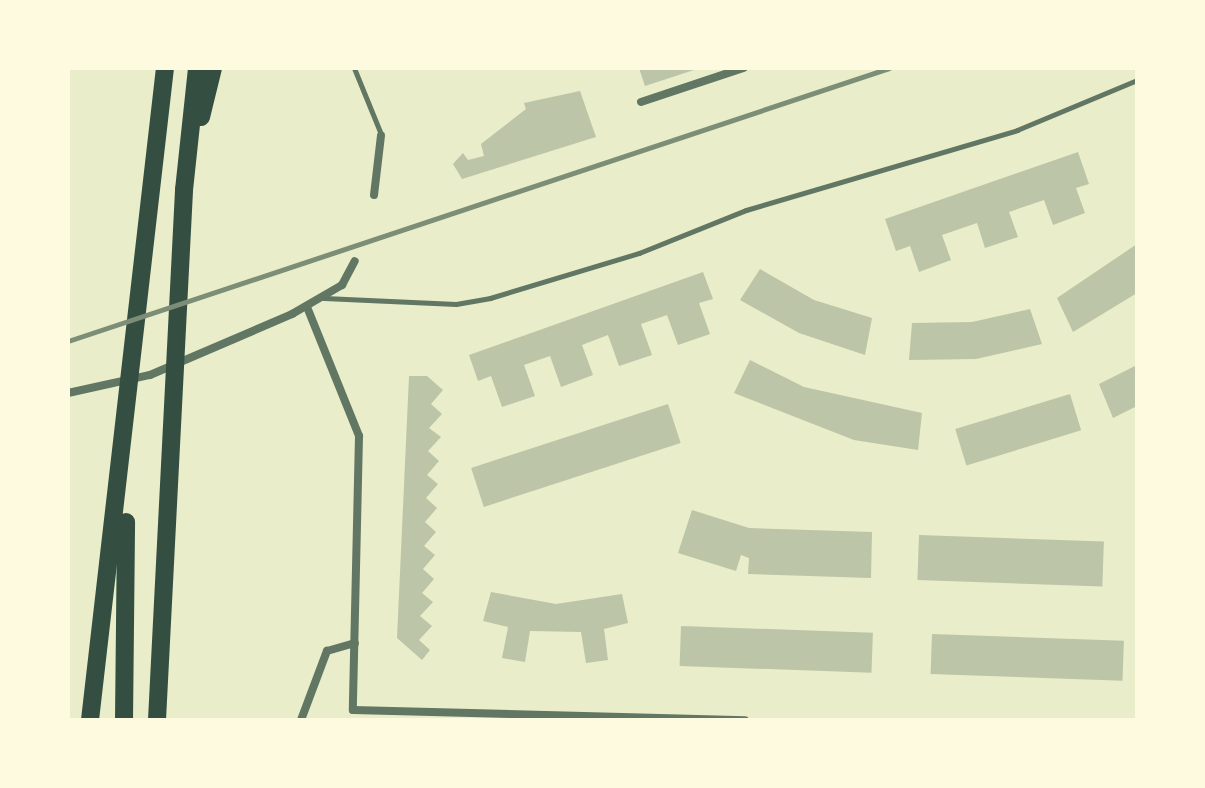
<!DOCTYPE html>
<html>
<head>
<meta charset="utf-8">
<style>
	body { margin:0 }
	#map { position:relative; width:1205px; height:788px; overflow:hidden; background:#e9edc9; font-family:Literata,serif }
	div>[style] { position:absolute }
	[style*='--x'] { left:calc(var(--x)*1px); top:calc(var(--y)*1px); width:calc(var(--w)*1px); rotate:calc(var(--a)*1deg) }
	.building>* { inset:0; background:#bcc5a7; transform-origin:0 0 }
	.service>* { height:5px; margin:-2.5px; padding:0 2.5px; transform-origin:2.5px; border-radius:2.5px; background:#617663 }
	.minor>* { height:8px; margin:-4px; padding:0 4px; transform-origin:4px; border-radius:4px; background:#617663 }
	.motorway>* { height:18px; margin:-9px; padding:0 9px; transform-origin:9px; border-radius:9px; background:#344e41 }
	.rail>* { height:5px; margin:-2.5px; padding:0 2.5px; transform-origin:2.5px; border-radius:2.5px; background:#7c8e77 }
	span { translate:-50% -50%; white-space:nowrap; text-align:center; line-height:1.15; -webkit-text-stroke:6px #fefae0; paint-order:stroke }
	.frame { position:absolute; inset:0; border:70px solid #fefae0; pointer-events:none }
</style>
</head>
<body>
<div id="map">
	<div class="building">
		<i style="clip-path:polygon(639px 68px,697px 68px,697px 69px,645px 86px)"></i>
		<i style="clip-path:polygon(580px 91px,596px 137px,462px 179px,453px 164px,463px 153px,468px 160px,484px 156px,481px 144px,526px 109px,524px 103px)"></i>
		<i style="clip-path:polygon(1078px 152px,1089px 184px,1076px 188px,1085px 213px,1053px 225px,1044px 200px,1009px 212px,1018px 237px,985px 248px,977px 223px,942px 235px,951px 260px,919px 272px,910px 246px,896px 251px,885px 219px)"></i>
		<i style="clip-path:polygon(1137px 244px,1137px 293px,1073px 332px,1057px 298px)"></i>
		<i style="clip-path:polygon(760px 269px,814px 300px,872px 318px,865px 355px,799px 333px,740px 300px)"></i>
		<i style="clip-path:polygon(703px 272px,713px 299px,699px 303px,710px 334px,678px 345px,667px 315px,641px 324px,652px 355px,619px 366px,608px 335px,582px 345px,593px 375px,561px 387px,550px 356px,524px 365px,535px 396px,502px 407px,491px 376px,478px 381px,469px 355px)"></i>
		<i style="clip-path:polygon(1030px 309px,1042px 344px,976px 359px,909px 360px,912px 323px,972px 322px)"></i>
		<i style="clip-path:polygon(750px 360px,804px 387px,922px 413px,918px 450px,854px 440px,734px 393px)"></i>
		<i style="clip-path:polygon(1137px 365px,1137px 406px,1113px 418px,1099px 384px)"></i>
		<i style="clip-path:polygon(409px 376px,427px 376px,443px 390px,431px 404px,442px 414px,429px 428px,441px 437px,428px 451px,439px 461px,427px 475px,438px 484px,426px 498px,437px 508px,425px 522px,436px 532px,424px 546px,435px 555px,423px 569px,434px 579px,422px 593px,433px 602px,420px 616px,432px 626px,419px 640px,430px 650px,422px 660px,397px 638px)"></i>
		<i style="left:1070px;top:394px;width:38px;height:120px;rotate:73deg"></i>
		<i style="left:668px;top:404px;width:41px;height:207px;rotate:72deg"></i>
		<i style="clip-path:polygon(692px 510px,749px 528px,872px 532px,871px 578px,748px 574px,749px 558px,741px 555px,736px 571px,678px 553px)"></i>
		<i style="left:919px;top:535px;width:185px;height:45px;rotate:2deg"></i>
		<i style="clip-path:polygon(491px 592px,556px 604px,622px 594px,628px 623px,604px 629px,608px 660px,586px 663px,581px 632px,530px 631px,525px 662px,502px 658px,508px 627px,483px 621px)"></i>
		<i style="left:681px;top:626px;width:192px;height:40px;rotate:2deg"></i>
		<i style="left:932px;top:634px;width:192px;height:40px;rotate:2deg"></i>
	</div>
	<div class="service">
		<i style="--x:354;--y:68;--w:71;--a:67.8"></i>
		<i style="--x:324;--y:298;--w:132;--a:2.6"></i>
		<i style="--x:456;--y:304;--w:35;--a:-10"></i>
		<i style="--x:490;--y:298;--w:156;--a:-16.8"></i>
		<i style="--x:639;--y:253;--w:115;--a:-21.9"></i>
		<i style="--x:746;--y:210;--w:283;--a:-16.4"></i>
		<i style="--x:1017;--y:130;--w:130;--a:-22.6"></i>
	</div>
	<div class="minor">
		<i style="--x:641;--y:102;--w:108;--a:-18.4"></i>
		<i style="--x:374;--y:195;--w:60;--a:-83.3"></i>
		<i style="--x:307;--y:307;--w:139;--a:68"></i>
		<i style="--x:359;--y:436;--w:274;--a:91.3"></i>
		<i style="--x:353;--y:710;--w:392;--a:1.5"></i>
		<i style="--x:68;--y:393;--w:84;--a:-12.4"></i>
		<i style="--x:150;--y:375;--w:155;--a:-23.2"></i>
		<i style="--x:292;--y:314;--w:58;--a:-30.1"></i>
		<i style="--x:342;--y:285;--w:27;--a:-62"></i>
		<i style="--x:301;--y:720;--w:74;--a:-69.4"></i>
		<i style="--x:327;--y:651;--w:29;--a:-16"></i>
	</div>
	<div class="motorway">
		<i style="--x:201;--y:117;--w:50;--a:-76.2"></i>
		<i style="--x:90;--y:720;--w:656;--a:-83.44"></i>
		<i style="--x:124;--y:720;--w:198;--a:-89.4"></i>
		<i style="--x:157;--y:720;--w:531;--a:-87.08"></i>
		<i style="--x:184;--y:190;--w:123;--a:-83.9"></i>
	</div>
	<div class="rail">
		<i style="--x:68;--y:341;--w:865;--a:-18.39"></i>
	</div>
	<div class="frame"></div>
</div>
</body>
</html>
